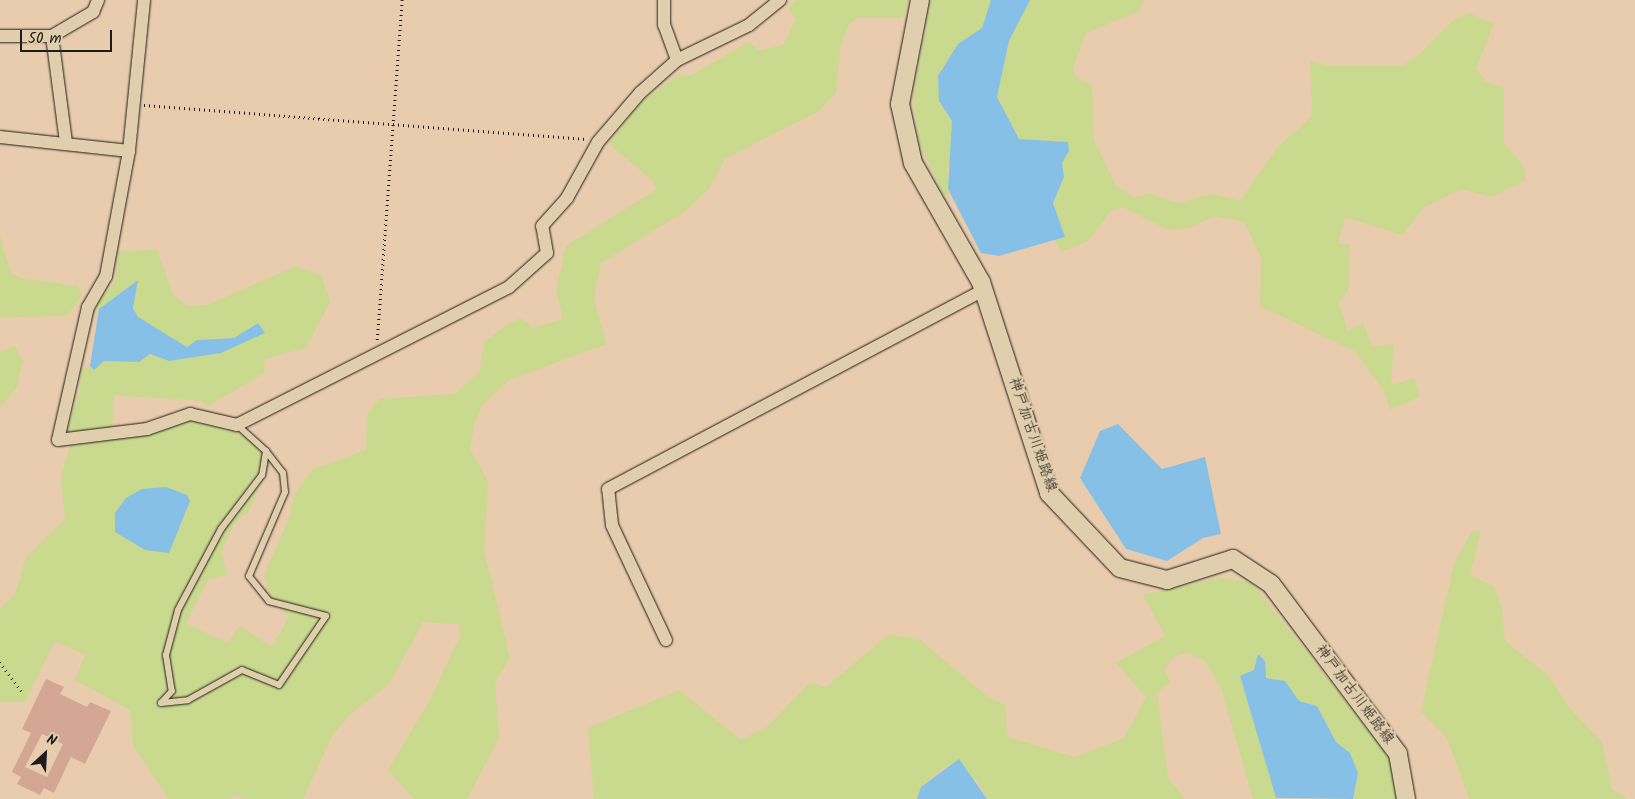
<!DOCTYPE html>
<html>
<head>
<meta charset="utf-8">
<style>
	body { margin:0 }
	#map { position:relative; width:1635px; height:799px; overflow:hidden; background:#e9ccad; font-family:Kalam,"Klee One",sans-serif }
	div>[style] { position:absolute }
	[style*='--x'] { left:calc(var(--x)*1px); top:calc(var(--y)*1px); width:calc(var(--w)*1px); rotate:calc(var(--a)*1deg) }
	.green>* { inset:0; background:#c9d98d }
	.water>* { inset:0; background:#87c0e6 }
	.building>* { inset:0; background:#d4a794 }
	.path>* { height:2.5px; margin-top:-1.25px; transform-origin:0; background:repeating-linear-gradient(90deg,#1c1c1c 0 1px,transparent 0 5px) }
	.roads { filter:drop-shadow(0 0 1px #1c1c1c) drop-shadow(0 0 1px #1c1c1c) }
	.lane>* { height:6px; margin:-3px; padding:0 3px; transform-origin:3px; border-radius:3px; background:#e1ceac }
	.street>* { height:12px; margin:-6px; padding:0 6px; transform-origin:6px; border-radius:6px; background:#e1ceac }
	.secondary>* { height:18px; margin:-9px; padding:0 9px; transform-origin:9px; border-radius:9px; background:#e1ceac }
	span { translate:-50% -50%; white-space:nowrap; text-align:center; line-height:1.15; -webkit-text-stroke:4.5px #e1ceac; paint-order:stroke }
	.street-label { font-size:15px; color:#1c1c1c }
	.north { position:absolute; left:20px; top:729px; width:50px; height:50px; -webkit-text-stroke:4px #e1ceac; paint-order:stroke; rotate:25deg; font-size:14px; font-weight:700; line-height:20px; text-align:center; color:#1c1c1c }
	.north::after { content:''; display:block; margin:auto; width:18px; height:22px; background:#1c1c1c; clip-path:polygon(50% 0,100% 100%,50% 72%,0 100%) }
	.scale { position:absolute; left:20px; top:30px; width:92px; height:22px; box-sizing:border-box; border:2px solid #1c1c1c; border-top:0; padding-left:6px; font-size:15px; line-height:18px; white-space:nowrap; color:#1c1c1c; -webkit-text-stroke:4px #e1ceac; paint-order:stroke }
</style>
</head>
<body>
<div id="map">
	<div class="green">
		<i style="clip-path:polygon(797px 0,908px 0,904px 18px,857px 18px,849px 24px,840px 50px,836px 93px,819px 111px,725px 159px,709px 189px,684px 212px,601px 263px,594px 298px,606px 344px,509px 380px,483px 404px,475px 421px,470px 449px,488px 481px,484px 550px,510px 658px,495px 682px,499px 738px,467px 799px,414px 799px,388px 770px,431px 698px,459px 638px,460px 624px,423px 622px,390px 683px,352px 713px,332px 736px,303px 799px,244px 799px,233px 794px,231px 799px,169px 799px,133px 745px,130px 710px,75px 680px,85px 655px,55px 641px,25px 702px,0 702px,0 609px,15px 594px,26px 557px,65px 519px,61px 477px,70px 446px,153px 433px,189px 420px,238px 433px,258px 446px,271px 462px,249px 511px,234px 524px,221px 553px,227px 575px,208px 579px,186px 623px,227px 643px,240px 626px,272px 647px,289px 617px,269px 594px,264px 575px,290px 516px,294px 495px,312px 470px,366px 450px,367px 415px,379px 399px,455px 394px,480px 371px,484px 342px,508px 324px,521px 318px,533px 328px,563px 319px,556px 290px,566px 246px,656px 190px,653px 181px,609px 144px,638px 105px,679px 74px,690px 76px,749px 42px,759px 51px,783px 45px,796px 19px,788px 8px)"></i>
		<i style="clip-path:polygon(931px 0,991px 0,982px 28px,958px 44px,939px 101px,952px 121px,954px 156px,947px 169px,950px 193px,944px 196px,919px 143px,913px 97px)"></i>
		<i style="clip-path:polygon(1030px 0,1143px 0,1140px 11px,1086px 33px,1073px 68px,1076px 77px,1092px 85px,1094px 140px,1116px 186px,1135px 198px,1149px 193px,1177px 203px,1214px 194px,1240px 201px,1277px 148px,1312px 116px,1310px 61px,1330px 66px,1401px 66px,1418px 56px,1452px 21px,1469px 13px,1494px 24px,1476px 68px,1485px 81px,1504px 88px,1504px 143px,1525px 168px,1525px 180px,1491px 197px,1461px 189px,1423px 208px,1402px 235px,1345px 217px,1338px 243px,1350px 245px,1348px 291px,1339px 302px,1348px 331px,1363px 323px,1373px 347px,1394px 344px,1391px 385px,1415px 378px,1419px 397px,1390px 410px,1385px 392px,1356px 352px,1260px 306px,1261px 257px,1244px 222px,1215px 216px,1188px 228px,1168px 230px,1123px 207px,1111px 211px,1088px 241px,1061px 252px,1055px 240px,1065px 237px,1053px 203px,1064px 177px,1062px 163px,1069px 151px,1058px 140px,1034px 143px,1019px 139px,997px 97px,1009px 41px)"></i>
		<i style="clip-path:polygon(0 235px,11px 273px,20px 278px,78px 286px,82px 295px,72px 310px,65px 316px,0 317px)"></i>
		<i style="clip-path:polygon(157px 250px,173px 294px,188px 306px,207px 305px,296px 266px,322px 276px,330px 302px,306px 348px,264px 359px,265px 373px,206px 407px,202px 401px,114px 395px,112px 428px,65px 437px,80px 390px,81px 370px,90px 366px,94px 370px,104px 361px,139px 362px,150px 354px,169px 361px,221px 353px,265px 332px,258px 323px,234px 338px,197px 340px,187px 348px,138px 317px,133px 308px,138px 280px,99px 309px,95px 306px,115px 281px,119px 251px)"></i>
		<i style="clip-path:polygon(15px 346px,23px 361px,17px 387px,0 408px,0 352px)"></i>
		<i style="clip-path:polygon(1472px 531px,1481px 532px,1470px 575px,1494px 587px,1501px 604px,1505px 641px,1550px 677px,1569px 708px,1602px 742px,1612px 789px,1628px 799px,1469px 799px,1447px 738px,1421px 712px,1454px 564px)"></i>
		<i style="clip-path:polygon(1219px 578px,1251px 582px,1393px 761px,1399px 799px,1353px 799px,1358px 773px,1350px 753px,1336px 742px,1317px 706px,1299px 701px,1285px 681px,1266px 678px,1259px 654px,1254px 670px,1240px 676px,1277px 799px,1253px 799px,1221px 688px,1205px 661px,1187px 652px,1172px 658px,1165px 669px,1170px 682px,1157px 693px,1168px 778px,1185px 799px,987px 799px,977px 780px,943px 768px,921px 787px,917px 799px,594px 799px,588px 728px,679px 690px,741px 740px,768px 726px,810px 682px,826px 687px,888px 635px,919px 639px,988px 697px,1005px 705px,1007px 737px,1075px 757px,1124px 738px,1146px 697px,1116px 663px,1165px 636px,1143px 595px)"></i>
	</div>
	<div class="water">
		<i style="clip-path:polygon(991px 0,1030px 0,1009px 41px,997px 97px,1019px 139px,1068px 142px,1069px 151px,1062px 163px,1064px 177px,1053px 203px,1065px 237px,999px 256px,981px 253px,948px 189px,952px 121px,939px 101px,938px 76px,958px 44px,982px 28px)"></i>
		<i style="clip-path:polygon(138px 280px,133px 308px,138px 317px,187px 347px,197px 340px,234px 338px,258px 323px,265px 333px,221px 353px,169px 361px,150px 354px,139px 362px,104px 361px,94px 370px,90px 366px,99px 309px)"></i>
		<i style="clip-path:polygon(1118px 424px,1162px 469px,1205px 457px,1221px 534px,1203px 538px,1167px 561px,1126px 549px,1080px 478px,1100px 431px)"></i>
		<i style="clip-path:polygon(166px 487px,187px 495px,190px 501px,169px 553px,145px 550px,115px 532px,115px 513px,126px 498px,142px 489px)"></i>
		<i style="clip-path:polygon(1258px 654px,1265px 661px,1266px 678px,1285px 681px,1299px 701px,1317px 706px,1336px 742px,1350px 753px,1358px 773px,1353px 799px,1276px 798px,1240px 676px,1254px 670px)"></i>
		<i style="clip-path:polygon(959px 759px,987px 799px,917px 799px,921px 787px)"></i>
	</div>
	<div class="building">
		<i style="clip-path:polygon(evenodd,46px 679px,64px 687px,60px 694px,87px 707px,90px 702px,111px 711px,85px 764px,71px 757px,54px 793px,44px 788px,40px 795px,17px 784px,21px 777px,12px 772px,31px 733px,22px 729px,46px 679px,42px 734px,63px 744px,47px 777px,25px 767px,42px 734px)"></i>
	</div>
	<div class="path">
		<i style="--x:144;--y:105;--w:444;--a:4.4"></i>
		<i style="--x:377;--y:340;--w:341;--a:-85.8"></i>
		<i style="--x:0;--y:662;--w:39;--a:53"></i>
	</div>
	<div class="roads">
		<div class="lane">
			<i style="--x:237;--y:425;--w:39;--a:42"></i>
			<i style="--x:266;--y:451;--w:24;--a:99"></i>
			<i style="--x:262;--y:475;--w:68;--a:127.2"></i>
			<i style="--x:221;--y:529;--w:92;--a:118"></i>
			<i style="--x:178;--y:610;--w:47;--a:104.9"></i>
			<i style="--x:166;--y:655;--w:36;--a:81"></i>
			<i style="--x:172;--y:691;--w:16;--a:133"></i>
			<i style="--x:161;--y:703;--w:27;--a:-6"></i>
			<i style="--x:188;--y:700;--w:62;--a:-29.1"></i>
			<i style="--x:242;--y:670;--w:40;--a:22"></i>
			<i style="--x:279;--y:685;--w:83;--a:-55.7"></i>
			<i style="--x:326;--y:616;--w:59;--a:-165.3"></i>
			<i style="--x:269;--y:601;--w:32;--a:-129"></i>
			<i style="--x:249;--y:576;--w:91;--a:-66.8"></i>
			<i style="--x:285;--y:492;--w:19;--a:-96"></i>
			<i style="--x:283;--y:473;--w:28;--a:-128"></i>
		</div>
		<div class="street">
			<i style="--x:0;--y:36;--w:52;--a:0"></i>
			<i style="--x:52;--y:36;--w:48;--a:-30.3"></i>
			<i style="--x:93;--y:12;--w:13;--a:-67"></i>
			<i style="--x:52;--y:36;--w:108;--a:82.5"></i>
			<i style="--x:677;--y:60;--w:80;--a:-25.9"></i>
			<i style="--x:749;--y:25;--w:40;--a:-39"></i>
			<i style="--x:0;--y:137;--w:130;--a:6.2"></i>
			<i style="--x:129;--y:151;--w:152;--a:-84.3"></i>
			<i style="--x:129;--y:151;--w:127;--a:100.4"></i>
			<i style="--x:106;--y:276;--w:36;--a:120"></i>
			<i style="--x:88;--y:307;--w:136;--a:102.7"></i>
			<i style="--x:58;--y:440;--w:90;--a:-7"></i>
			<i style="--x:147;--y:429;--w:46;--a:-19.2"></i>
			<i style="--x:190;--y:414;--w:48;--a:13.2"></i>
			<i style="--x:237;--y:425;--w:305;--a:-26.9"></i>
			<i style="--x:509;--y:287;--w:51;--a:-41.8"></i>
			<i style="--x:547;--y:253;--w:27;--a:-100"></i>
			<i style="--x:542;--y:226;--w:38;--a:-48"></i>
			<i style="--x:567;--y:198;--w:64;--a:-61"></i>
			<i style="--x:598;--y:142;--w:65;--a:-49.4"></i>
			<i style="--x:640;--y:93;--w:50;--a:-41.7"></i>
			<i style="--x:677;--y:60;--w:37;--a:-110"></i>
			<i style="--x:664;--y:25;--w:25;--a:-90"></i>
			<i style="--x:666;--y:640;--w:127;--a:-115.2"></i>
			<i style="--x:612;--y:525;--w:36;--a:-96"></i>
			<i style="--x:608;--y:489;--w:425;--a:-27.9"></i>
		</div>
		<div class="secondary">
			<i style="--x:920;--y:0;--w:106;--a:100.9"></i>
			<i style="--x:900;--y:104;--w:60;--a:77.6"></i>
			<i style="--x:913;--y:163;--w:137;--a:60.3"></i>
			<i style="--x:981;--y:282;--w:222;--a:72.1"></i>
			<i style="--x:1049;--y:493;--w:103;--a:46.6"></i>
			<i style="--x:1120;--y:568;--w:49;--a:14.3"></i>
			<i style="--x:1167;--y:580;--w:69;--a:-17.7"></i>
			<i style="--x:1233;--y:559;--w:45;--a:33.3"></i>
			<i style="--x:1271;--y:584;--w:212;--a:53.2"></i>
			<i style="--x:1398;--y:754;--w:46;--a:79.9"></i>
		</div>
	</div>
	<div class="street-label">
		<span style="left:1032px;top:435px;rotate:71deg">神戸加古川姫路線</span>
		<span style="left:1354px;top:695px;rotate:53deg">神戸加古川姫路線</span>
	</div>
	<div class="north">N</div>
	<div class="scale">50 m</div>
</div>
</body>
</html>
